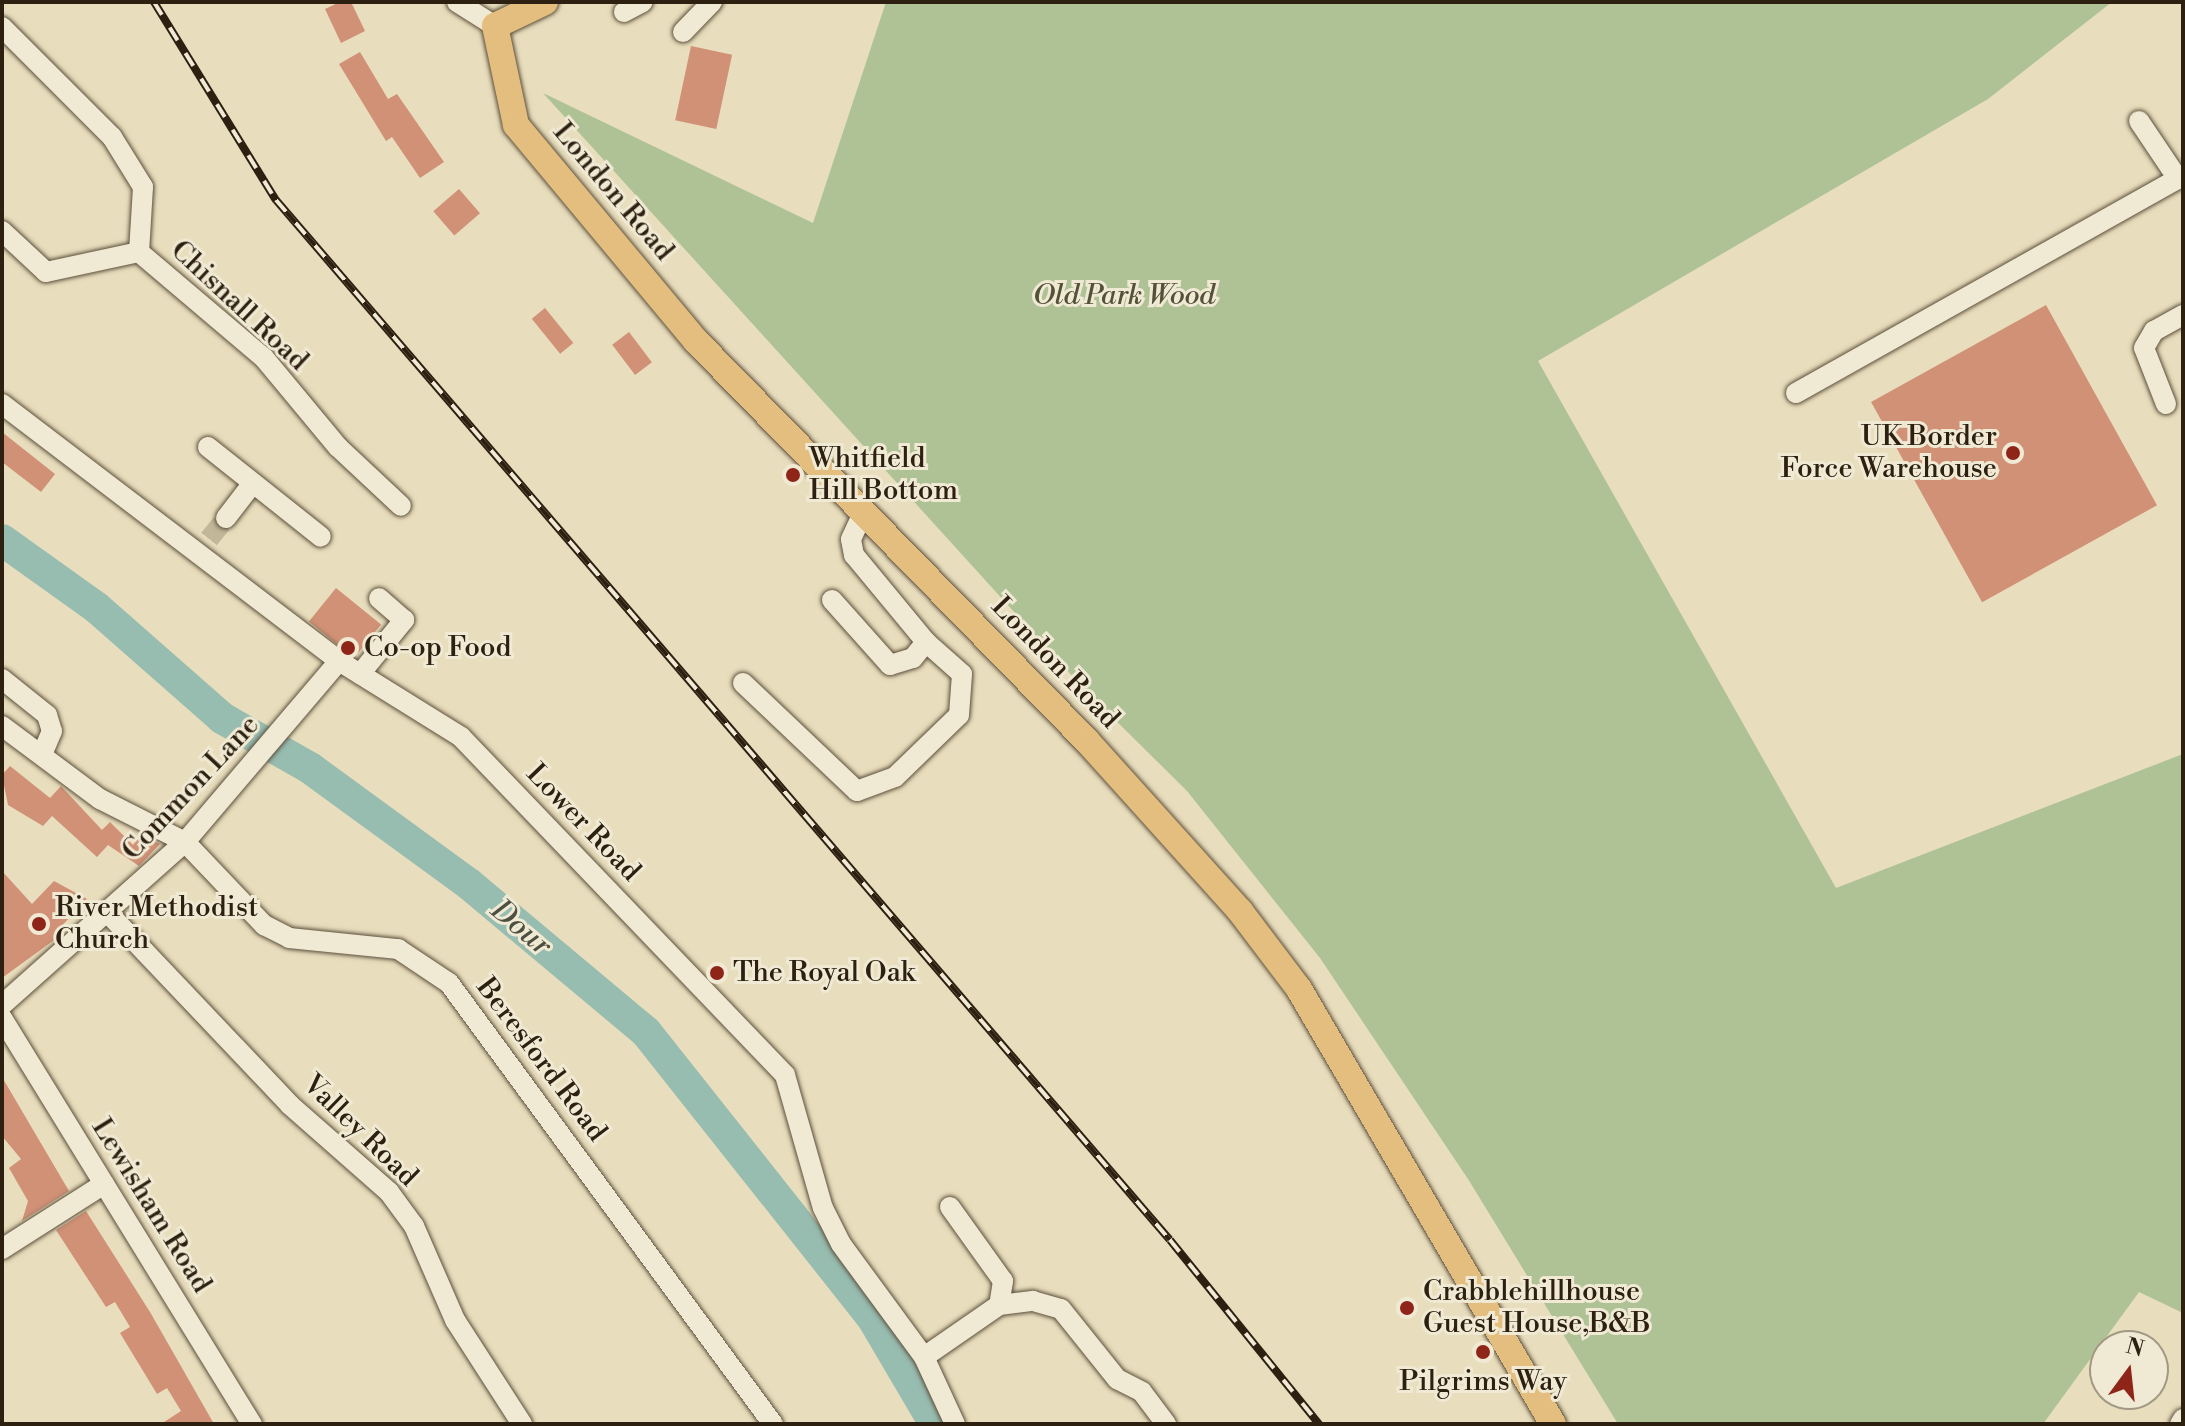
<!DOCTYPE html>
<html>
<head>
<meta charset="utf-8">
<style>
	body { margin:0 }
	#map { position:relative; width:2185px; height:1426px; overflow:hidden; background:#e8ddbc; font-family:"Libre Bodoni",serif }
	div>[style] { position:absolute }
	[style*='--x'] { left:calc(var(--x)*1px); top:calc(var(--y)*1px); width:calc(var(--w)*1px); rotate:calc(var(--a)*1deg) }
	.green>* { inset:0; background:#afc296 }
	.river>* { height:32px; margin:-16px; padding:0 16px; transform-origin:16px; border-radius:16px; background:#97bcb0 }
	.building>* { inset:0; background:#d09176; transform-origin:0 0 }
	.minor-tunnel>* { height:20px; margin-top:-10px; transform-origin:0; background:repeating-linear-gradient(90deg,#c3b79a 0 20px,transparent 0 30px) }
	.roads { filter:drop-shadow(0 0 2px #5c4f3c) drop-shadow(0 0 2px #5c4f3c) }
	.minor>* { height:20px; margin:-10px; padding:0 10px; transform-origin:10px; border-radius:10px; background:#f0e9d3 }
	.major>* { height:26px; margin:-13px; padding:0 13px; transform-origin:13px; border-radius:13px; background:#e4be7e }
	.rail>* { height:8px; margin-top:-4px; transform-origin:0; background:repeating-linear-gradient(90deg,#f0e9d3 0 15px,#2d2011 0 30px); box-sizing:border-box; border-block:2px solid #2d2011 }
	.dots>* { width:22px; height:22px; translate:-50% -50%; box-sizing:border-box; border:4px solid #f0e9d3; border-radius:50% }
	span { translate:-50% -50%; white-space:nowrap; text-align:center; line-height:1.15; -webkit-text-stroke:6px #f0e9d3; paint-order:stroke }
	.street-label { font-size:28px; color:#2d2011 }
	.park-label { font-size:28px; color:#545139; font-style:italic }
	.poi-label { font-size:28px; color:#2d2011 }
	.right { translate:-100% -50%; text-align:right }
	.left { translate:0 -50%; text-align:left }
	.water-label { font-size:30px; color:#4d4f41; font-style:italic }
	.frame { position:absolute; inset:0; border:4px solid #2d2011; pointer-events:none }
	.north { position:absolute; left:2089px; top:1330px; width:80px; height:80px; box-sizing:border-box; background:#f0e9d3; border:2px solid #a29985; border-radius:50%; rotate:15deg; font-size:22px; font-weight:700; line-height:32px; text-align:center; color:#2d2011 }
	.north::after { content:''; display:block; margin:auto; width:28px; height:36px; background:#8f2418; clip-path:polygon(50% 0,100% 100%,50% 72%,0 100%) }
</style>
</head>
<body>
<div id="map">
	<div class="green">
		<i style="clip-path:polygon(886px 2px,2112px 2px,1988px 99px,1538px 361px,1836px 888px,2183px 754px,2183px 1313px,2139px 1292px,2043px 1424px,1618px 1424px,1468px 1179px,1320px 958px,1187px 791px,1084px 689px,543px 93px,813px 223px)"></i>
	</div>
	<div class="river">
		<i style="--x:2;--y:540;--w:117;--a:35.6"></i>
		<i style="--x:97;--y:608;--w:167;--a:41.3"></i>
		<i style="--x:222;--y:718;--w:101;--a:29.6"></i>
		<i style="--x:310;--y:768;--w:197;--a:36.1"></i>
		<i style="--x:469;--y:884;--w:231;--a:39.9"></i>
		<i style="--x:646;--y:1032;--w:364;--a:51.6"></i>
		<i style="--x:872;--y:1317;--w:124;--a:59.5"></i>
	</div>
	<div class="building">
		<i style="clip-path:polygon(340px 2px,351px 2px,365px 31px,341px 43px,325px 9px)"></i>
		<i style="left:691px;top:46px;width:42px;height:76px;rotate:12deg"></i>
		<i style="clip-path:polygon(360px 52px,388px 99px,397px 94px,444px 162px,420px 178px,392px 137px,386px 141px,339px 64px)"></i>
		<i style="left:459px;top:189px;width:32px;height:34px;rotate:49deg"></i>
		<i style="left:2046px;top:305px;width:229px;height:200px;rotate:61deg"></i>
		<i style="left:545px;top:308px;width:45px;height:17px;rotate:51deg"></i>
		<i style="left:629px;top:332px;width:38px;height:21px;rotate:53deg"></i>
		<i style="clip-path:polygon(2px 432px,55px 474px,41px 492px,2px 462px)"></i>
		<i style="left:336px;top:588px;width:58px;height:43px;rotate:39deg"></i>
		<i style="clip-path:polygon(10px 766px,50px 798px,61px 786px,102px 830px,110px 822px,133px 845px,140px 834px,160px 844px,139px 866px,108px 845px,97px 857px,52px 816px,43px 826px,8px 805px,2px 775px)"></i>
		<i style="clip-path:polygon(2px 871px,32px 904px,54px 881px,87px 899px,57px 931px,61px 935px,2px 978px)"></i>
		<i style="clip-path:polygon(2px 1077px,69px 1191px,22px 1221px,28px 1201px,9px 1168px,21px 1159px,2px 1136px)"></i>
		<i style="clip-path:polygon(86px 1211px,150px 1312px,214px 1424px,161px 1424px,181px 1411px,167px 1388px,157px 1394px,120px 1333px,130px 1327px,115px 1302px,106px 1307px,56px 1230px)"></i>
	</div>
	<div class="minor-tunnel">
		<i style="--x:209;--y:539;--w:27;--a:-51"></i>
	</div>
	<div class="roads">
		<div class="minor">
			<i style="--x:457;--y:2;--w:45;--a:32.3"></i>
			<i style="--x:624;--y:12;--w:21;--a:-28"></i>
			<i style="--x:2;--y:27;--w:156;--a:45"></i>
			<i style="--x:112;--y:137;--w:59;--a:58.2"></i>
			<i style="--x:143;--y:187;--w:65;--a:93.5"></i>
			<i style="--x:683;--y:32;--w:42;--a:-46"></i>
			<i style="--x:2139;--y:121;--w:70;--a:56.1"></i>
			<i style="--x:2;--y:231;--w:60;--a:43"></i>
			<i style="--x:46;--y:272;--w:95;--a:-12.1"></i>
			<i style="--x:139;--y:252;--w:164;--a:40.3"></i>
			<i style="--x:264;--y:358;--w:116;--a:50.3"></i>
			<i style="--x:338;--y:447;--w:86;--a:43.1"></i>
			<i style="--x:1796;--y:393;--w:444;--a:-29.3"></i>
			<i style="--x:2;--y:404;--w:424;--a:37.3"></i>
			<i style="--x:339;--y:661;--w:144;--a:31.9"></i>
			<i style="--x:461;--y:737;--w:468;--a:46.2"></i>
			<i style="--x:785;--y:1075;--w:138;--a:74.1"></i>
			<i style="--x:823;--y:1208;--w:40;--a:63.4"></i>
			<i style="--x:841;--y:1244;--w:140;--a:53.7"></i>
			<i style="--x:924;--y:1357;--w:74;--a:65.2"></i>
			<i style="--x:2166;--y:404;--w:60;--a:-111.4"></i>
			<i style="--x:2144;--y:348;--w:20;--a:-60"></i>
			<i style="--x:2154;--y:331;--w:33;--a:-29"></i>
			<i style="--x:208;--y:447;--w:144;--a:38.5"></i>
			<i style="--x:226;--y:518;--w:44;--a:-52.4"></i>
			<i style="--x:832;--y:600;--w:87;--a:48.3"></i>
			<i style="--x:890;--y:665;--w:24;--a:-17"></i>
			<i style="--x:913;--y:658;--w:21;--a:-51"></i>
			<i style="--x:360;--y:674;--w:70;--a:-50.8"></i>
			<i style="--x:404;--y:620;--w:33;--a:-139"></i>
			<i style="--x:2;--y:679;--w:58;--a:38.7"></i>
			<i style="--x:47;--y:715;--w:17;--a:73"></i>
			<i style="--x:52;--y:731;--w:25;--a:113"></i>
			<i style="--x:743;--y:683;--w:157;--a:43.5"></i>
			<i style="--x:857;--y:791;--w:40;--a:-20.2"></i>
			<i style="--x:895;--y:777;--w:89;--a:-44.1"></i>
			<i style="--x:959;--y:715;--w:41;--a:-85.8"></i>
			<i style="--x:962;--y:674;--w:48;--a:-138.4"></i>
			<i style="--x:926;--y:642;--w:113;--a:-129.6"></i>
			<i style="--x:854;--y:555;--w:16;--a:-101"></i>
			<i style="--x:851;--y:539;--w:29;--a:-65"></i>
			<i style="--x:2;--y:726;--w:122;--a:36.7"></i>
			<i style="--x:100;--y:799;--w:95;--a:26.8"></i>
			<i style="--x:185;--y:842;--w:115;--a:46.4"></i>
			<i style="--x:264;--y:925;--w:28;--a:27"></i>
			<i style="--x:289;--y:938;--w:110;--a:5.8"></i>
			<i style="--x:398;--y:949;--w:61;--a:33.7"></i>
			<i style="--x:449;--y:983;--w:547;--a:53.7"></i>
			<i style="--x:109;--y:914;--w:263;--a:46.5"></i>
			<i style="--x:290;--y:1105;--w:132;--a:41.3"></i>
			<i style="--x:389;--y:1192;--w:42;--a:53.7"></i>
			<i style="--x:414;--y:1226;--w:103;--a:66.4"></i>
			<i style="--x:455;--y:1320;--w:124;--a:57.2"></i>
			<i style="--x:2;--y:1005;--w:245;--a:-41.7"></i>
			<i style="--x:185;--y:842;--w:238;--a:-49.6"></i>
			<i style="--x:2;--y:1018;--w:477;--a:58.4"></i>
			<i style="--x:950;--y:1207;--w:91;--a:54.4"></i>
			<i style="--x:1003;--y:1281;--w:24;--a:99"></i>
			<i style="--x:2;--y:1249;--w:121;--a:-32.5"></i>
			<i style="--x:924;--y:1357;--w:91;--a:-34.7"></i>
			<i style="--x:999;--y:1305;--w:34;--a:-7"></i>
			<i style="--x:1033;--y:1301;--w:29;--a:16"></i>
			<i style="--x:1061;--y:1309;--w:90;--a:51.3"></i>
			<i style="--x:1117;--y:1379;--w:28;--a:27"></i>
			<i style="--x:1142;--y:1392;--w:40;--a:53"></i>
			<i style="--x:2180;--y:1424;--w:6;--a:-59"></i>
		</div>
		<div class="major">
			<i style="--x:545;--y:2;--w:55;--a:154.4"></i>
			<i style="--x:495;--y:26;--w:101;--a:78"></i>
			<i style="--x:516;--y:125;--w:281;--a:50.2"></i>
			<i style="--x:696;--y:341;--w:559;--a:45.65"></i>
			<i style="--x:1087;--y:741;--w:229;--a:48"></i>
			<i style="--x:1240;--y:911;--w:98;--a:52.9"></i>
			<i style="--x:1299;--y:989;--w:504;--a:59.72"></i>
		</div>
	</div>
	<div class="rail">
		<i style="--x:154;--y:2;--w:233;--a:58.4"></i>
		<i style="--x:276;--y:200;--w:1371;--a:49.32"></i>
		<i style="--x:1170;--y:1240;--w:237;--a:51"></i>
	</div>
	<div class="dots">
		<i style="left:2013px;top:453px;background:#8f2418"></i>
		<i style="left:793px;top:475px;background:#8f2418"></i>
		<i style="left:348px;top:648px;background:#8f2418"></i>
		<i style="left:39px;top:924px;background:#8f2418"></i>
		<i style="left:717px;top:973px;background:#8f2418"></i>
		<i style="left:1407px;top:1308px;background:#8f2418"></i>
		<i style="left:1483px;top:1352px;background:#8f2418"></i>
	</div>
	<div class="street-label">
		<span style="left:613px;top:192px;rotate:50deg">London Road</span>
		<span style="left:239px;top:306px;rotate:43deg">Chisnall Road</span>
		<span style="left:1055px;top:663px;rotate:46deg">London Road</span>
		<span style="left:191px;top:788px;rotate:-47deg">Common Lane</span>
		<span style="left:583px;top:823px;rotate:46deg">Lower Road</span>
		<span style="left:541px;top:1060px;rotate:53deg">Beresford Road</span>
		<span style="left:360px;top:1131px;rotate:44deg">Valley Road</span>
		<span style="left:151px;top:1206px;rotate:58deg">Lewisham Road</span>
	</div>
	<div class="park-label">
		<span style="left:1124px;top:296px">Old Park Wood</span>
	</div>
	<div class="poi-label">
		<span class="right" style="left:1997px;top:453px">UK Border<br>Force Warehouse</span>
		<span class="left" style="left:809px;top:475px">Whitfield<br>Hill Bottom</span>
		<span class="left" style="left:364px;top:648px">Co-op Food</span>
		<span class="left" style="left:55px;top:924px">River Methodist<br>Church</span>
		<span class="left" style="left:733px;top:973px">The Royal Oak</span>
		<span class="left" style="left:1423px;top:1308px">Crabblehillhouse<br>Guest House,B&amp;B</span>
		<span style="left:1483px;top:1382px">Pilgrims Way</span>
	</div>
	<div class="water-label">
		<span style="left:521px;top:928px;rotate:40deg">Dour</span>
	</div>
	<div class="frame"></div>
	<div class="north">N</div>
</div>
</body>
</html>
